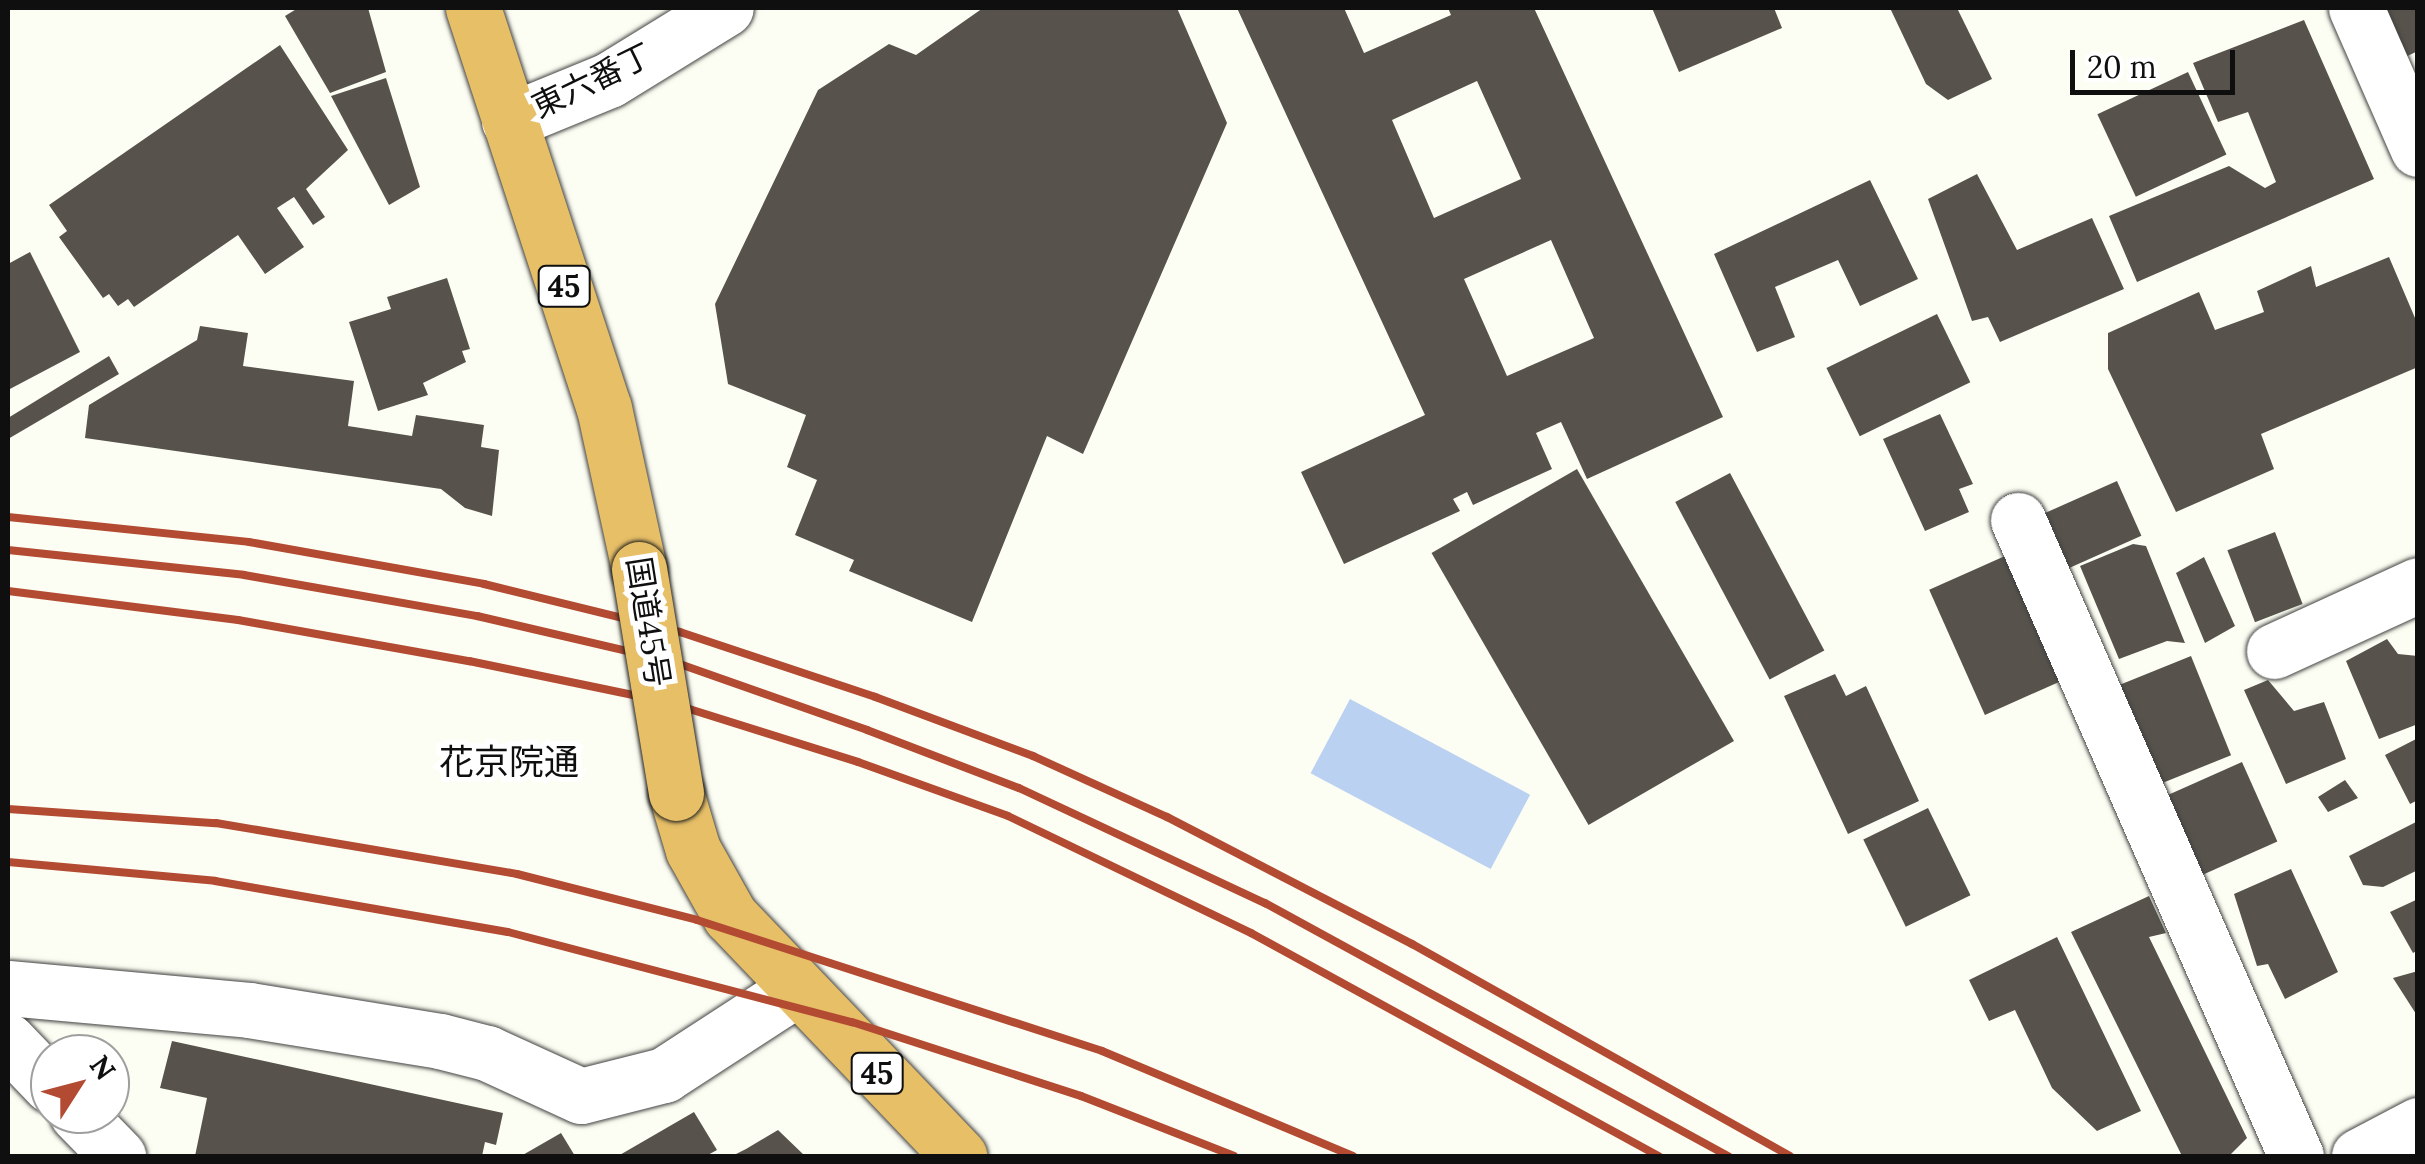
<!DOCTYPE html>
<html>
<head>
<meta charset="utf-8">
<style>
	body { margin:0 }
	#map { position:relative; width:2425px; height:1164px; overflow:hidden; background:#fdfef3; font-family:Lora,"Noto Sans JP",serif }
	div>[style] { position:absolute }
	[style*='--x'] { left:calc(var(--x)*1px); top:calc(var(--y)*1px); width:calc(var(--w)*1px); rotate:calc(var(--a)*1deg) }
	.water>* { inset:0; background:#bbd1f1; transform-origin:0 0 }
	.building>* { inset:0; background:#57534c; transform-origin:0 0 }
	.roads { filter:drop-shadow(0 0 2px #424242) drop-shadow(0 0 2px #424242) }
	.minor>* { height:55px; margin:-27.5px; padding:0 27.5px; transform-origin:27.5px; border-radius:27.5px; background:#fff }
	.highway>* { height:55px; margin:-27.5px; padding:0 27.5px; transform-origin:27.5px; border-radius:27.5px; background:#e7bf67 }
	.rail>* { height:8px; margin:-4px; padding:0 4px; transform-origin:4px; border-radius:4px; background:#b34b33 }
	.bridges { filter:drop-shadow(0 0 2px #202020) drop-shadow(0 0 2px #202020) }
	.highway-bridge>* { height:55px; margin:-27.5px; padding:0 27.5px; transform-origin:27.5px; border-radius:27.5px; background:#e7bf67 }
	span { translate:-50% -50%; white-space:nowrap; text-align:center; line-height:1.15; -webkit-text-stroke:10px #fff; paint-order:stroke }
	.shield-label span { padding:2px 8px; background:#fff; border:2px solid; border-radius:8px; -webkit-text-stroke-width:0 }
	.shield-label { font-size:30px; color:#0f0f0f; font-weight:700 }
	.street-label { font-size:32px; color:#0f0f0f }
	.neighbourhood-label { font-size:35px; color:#0f0f0f }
	.frame { position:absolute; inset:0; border:10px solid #0f0f0f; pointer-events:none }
	.north { position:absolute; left:30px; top:1034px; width:100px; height:100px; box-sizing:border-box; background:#fff; border:2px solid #9f9f9f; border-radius:50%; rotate:54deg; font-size:28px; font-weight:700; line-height:40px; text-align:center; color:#0f0f0f }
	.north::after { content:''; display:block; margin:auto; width:35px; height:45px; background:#b34b33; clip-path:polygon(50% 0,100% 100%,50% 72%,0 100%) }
	.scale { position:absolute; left:2070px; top:50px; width:165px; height:45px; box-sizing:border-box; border:5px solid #0f0f0f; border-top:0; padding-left:12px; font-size:30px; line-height:35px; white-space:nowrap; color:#0f0f0f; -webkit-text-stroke:8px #fff; paint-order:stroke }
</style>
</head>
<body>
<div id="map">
	<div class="water">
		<i style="left:1350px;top:699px;width:204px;height:84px;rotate:28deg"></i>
	</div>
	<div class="building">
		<i style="clip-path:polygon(298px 8px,368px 8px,386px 72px,330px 93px,285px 16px)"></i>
		<i style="clip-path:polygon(983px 8px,1177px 8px,1227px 123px,1083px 454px,1047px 436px,972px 622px,849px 571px,854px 560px,795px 535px,817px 480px,787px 467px,806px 415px,728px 384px,715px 304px,818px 90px,889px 44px,916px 55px)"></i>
		<i style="clip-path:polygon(evenodd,1237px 8px,1344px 8px,1364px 53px,1451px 15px,1448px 8px,1534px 8px,1723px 417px,1587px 479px,1561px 422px,1536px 433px,1552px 469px,1473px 505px,1467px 492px,1453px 499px,1460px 511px,1344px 564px,1301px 472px,1425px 415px,1237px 8px,1477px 81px,1521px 179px,1434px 218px,1392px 120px,1477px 81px,1237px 8px,1551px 240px,1594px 338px,1507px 376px,1464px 279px,1551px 240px)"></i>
		<i style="clip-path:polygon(1652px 8px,1774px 8px,1782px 28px,1679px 72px)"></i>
		<i style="clip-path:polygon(1890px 8px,1957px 8px,1992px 79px,1948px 100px,1926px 84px)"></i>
		<i style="clip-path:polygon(2379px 8px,2418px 8px,2418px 51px,2403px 58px)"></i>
		<i style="clip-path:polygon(2304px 20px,2374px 179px,2137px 282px,2109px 216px,2229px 166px,2265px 188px,2276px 182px,2248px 112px,2218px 122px,2193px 63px)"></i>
		<i style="clip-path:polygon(280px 45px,348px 150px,306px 189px,325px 217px,313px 225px,294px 197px,277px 208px,304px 247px,265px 274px,238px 235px,134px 307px,128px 299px,118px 306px,109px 294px,103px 298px,59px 237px,67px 231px,49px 205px)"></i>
		<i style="left:2188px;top:72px;width:91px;height:100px;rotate:65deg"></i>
		<i style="clip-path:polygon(386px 78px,420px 187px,389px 205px,331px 96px)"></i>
		<i style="clip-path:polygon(1977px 174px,2017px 250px,2092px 218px,2124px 289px,2000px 342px,1988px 317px,1972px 321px,1928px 199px)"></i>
		<i style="clip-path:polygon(1870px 180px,1918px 279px,1860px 306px,1838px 260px,1775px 287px,1795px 337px,1757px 352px,1714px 254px)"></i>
		<i style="clip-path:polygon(30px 252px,80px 352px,8px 390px,8px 264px)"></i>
		<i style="clip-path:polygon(2389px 257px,2418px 325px,2418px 367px,2261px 434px,2274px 469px,2176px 512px,2108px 369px,2108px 333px,2199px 292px,2215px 330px,2264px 312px,2257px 291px,2311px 266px,2316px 287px)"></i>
		<i style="clip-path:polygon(447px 278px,470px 349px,462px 351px,466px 362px,423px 383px,428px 395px,378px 411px,349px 322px,391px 309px,387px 297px)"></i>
		<i style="left:1937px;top:314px;width:76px;height:123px;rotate:64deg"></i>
		<i style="clip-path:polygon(200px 326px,248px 333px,243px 366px,354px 381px,348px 426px,412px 436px,416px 415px,484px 425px,481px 447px,499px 450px,492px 516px,465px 508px,441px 489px,85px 438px,89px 405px,197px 340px)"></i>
		<i style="clip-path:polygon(109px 356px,119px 374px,8px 439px,8px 418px)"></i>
		<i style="clip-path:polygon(1940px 414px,1973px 484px,1959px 489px,1969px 512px,1925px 531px,1883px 439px)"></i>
		<i style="left:1577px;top:469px;width:314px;height:168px;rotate:60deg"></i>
		<i style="left:1730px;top:473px;width:201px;height:62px;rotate:62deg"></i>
		<i style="left:2117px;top:481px;width:60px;height:90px;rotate:66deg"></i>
		<i style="left:2275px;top:532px;width:77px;height:51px;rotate:69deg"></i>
		<i style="clip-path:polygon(2133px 544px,2146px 546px,2185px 643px,2167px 641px,2119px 659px,2080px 566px)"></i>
		<i style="left:2005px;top:556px;width:137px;height:83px;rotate:66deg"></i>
		<i style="clip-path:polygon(2204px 557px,2235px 626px,2205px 643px,2176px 573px)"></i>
		<i style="clip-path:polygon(2387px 639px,2398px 654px,2418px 656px,2418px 724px,2379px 739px,2346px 661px)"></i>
		<i style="left:2191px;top:656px;width:107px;height:94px;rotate:68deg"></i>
		<i style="clip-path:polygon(1835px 674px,1846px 696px,1866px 686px,1919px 801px,1848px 834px,1784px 696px)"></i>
		<i style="clip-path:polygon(2268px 680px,2294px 711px,2324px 702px,2346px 759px,2286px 784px,2244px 690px)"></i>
		<i style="clip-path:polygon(2418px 738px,2418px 800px,2410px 804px,2385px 755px)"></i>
		<i style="left:2242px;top:762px;width:87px;height:86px;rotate:66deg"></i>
		<i style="clip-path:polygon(2345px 780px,2358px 798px,2328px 812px,2318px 797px)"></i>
		<i style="left:1928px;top:808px;width:97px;height:72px;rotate:64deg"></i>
		<i style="clip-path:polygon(2418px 821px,2418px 870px,2383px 887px,2363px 885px,2349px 856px)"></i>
		<i style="clip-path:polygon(2291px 869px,2338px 972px,2285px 999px,2268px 964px,2257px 966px,2234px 894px)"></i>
		<i style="clip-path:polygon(2149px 896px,2166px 933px,2149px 937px,2247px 1138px,2229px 1156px,2182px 1156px,2071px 932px)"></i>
		<i style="clip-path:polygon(2418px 899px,2418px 950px,2413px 953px,2390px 912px)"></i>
		<i style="clip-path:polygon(2057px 937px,2141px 1111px,2097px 1131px,2052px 1088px,2015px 1010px,1989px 1021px,1969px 980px)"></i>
		<i style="clip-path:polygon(2418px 971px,2418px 1017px,2393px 978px)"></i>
		<i style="clip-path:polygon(172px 1041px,503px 1113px,496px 1145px,485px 1142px,482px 1156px,195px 1156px,207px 1098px,160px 1088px)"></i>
		<i style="clip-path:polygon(694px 1112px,717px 1150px,706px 1156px,618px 1156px)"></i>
		<i style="clip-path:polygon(778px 1130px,805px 1156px,732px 1156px,746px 1149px)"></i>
		<i style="clip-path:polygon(561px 1133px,575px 1156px,521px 1156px)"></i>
	</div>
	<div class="roads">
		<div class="minor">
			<i style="--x:2356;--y:8;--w:154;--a:66.3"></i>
			<i style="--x:509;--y:121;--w:108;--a:-22.3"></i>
			<i style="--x:609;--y:80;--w:137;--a:-31.6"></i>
			<i style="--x:2018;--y:520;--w:694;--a:66.39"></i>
			<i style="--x:2274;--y:651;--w:158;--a:-24.6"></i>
			<i style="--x:8;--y:988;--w:242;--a:5.2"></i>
			<i style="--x:249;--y:1010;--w:193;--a:9.2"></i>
			<i style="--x:440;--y:1041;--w:49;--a:14.3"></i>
			<i style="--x:487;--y:1053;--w:103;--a:24.6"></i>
			<i style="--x:581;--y:1096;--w:86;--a:-14.2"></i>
			<i style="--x:664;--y:1075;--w:156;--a:-33"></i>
			<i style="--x:8;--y:1041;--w:61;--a:46.3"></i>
			<i style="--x:77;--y:1114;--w:59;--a:45.7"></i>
			<i style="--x:2359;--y:1156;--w:67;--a:-27.7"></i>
		</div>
		<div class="highway">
			<i style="--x:473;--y:8;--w:421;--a:71.9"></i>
			<i style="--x:604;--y:408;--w:165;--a:77.7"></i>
			<i style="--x:676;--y:793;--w:59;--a:73.4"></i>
			<i style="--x:693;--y:850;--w:76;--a:60.7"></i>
			<i style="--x:730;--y:916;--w:332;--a:46.3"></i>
		</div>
	</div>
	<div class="rail">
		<i style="--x:8;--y:517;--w:242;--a:5.9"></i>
		<i style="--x:249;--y:542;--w:239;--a:10.1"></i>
		<i style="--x:484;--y:584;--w:202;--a:13.8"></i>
		<i style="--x:680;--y:632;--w:206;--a:18.4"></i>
		<i style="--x:875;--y:697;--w:169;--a:20.5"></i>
		<i style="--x:1033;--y:756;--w:147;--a:24.5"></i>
		<i style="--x:1167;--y:817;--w:276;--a:27.4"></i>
		<i style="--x:1412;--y:944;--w:433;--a:29.3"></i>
		<i style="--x:8;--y:550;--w:237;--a:6"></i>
		<i style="--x:244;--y:575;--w:237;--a:10"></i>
		<i style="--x:477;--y:616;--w:202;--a:13.1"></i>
		<i style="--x:674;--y:662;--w:205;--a:19.4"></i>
		<i style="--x:867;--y:730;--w:163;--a:20.9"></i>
		<i style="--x:1019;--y:788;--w:272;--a:25.1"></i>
		<i style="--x:1265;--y:903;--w:528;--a:28.65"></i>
		<i style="--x:8;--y:591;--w:232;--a:7.2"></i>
		<i style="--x:238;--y:620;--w:235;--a:10.1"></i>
		<i style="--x:469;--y:661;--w:202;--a:11.7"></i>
		<i style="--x:667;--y:702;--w:200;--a:17.4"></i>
		<i style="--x:858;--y:762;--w:159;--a:19.8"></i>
		<i style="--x:1008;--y:816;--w:270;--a:25.7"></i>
		<i style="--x:1251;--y:933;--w:465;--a:28.7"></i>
		<i style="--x:8;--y:809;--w:208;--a:3.9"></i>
		<i style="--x:216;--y:823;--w:305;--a:9.6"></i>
		<i style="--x:517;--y:874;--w:186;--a:14.3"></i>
		<i style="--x:697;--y:920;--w:426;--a:17.9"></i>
		<i style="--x:1102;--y:1051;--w:272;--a:22.7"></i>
		<i style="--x:8;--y:862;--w:208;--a:5.2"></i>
		<i style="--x:215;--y:881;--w:297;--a:9.9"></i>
		<i style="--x:508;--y:932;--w:356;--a:14.7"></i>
		<i style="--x:852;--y:1022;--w:241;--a:17.9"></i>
		<i style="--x:1081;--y:1096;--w:164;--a:21.4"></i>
	</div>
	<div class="bridges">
		<div class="highway-bridge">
			<i style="--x:639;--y:569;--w:227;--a:80.6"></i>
		</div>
	</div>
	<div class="shield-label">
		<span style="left:564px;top:286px">45</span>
		<span style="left:877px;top:1073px">45</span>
	</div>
	<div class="street-label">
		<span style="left:592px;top:81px;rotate:-26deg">東六番丁</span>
		<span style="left:648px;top:622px;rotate:81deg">国道45号</span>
	</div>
	<div class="neighbourhood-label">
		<span style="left:509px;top:762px">花京院通</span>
	</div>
	<div class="frame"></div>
	<div class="north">N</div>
	<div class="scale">20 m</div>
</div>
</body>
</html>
